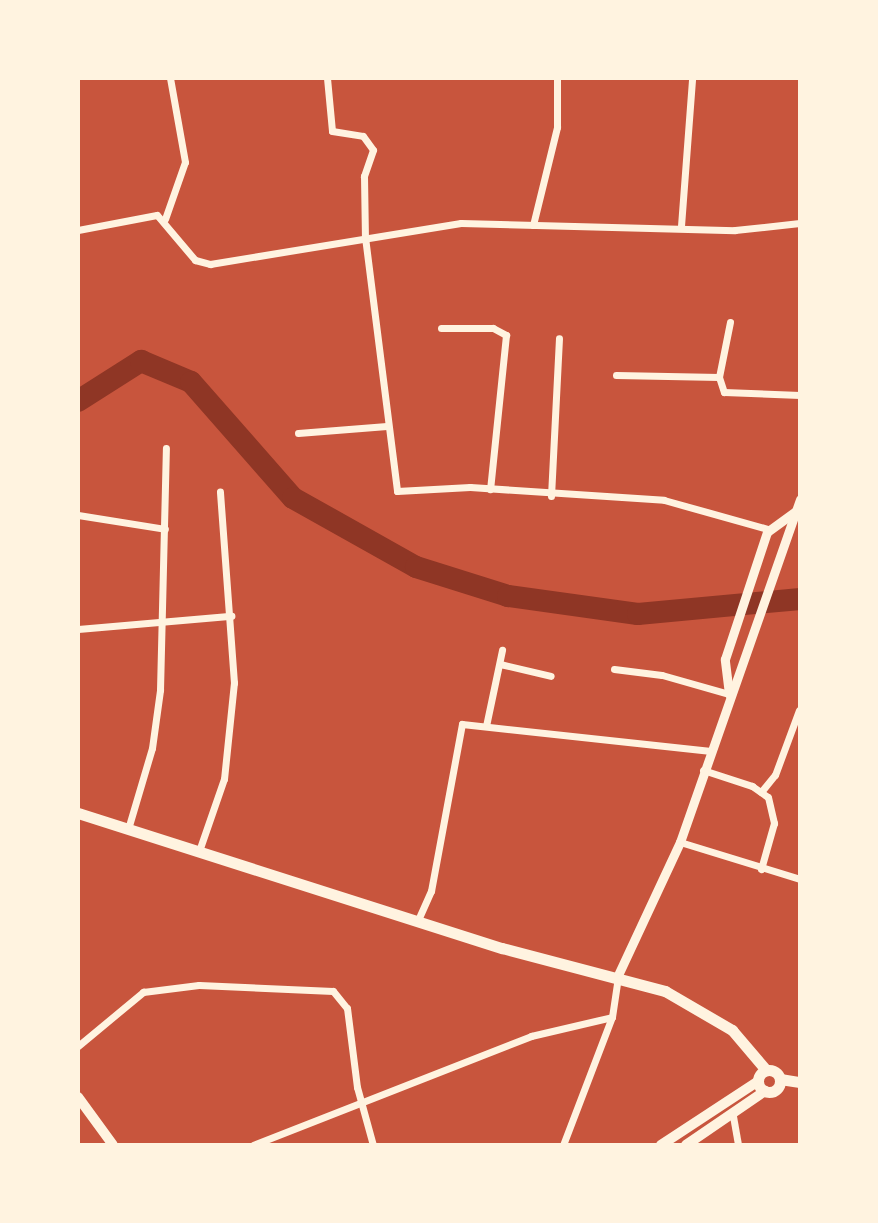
<!DOCTYPE html>
<html>
<head>
<meta charset="utf-8">
<style>
	body { margin:0 }
	#map { position:relative; width:878px; height:1223px; overflow:hidden; background:#c8553d; font-family:Signika,sans-serif }
	div>[style] { position:absolute }
	[style*='--x'] { left:calc(var(--x)*1px); top:calc(var(--y)*1px); width:calc(var(--w)*1px); rotate:calc(var(--a)*1deg) }
	.river>* { height:22px; margin:-11px; padding:0 11px; transform-origin:11px; border-radius:11px; background:#8f3625 }
	.minor>* { height:7px; margin:-3.5px; padding:0 3.5px; transform-origin:3.5px; border-radius:3.5px; background:#fff3e0 }
	.tertiary>* { height:9px; margin:-4.5px; padding:0 4.5px; transform-origin:4.5px; border-radius:4.5px; background:#fff3e0 }
	.secondary>* { height:10px; margin:-5px; padding:0 5px; transform-origin:5px; border-radius:5px; background:#fff3e0 }
	.primary>* { height:11px; margin:-5.5px; padding:0 5.5px; transform-origin:5.5px; border-radius:5.5px; background:#fff3e0 }
	.primary>.ring { margin:-5.5px; padding:0; box-sizing:content-box; background:none; border:11px solid #fff3e0; border-radius:50% }
	span { translate:-50% -50%; white-space:nowrap; text-align:center; line-height:1.15; -webkit-text-stroke:7px #fff3e0; paint-order:stroke }
	.frame { position:absolute; inset:0; border:80px solid #fff3e0; pointer-events:none }
</style>
</head>
<body>
<div id="map">
	<div class="river">
		<i style="--x:78;--y:401;--w:75;--a:-32.4"></i>
		<i style="--x:141;--y:361;--w:54;--a:22.8"></i>
		<i style="--x:191;--y:382;--w:154;--a:48.7"></i>
		<i style="--x:293;--y:498;--w:141;--a:29.3"></i>
		<i style="--x:416;--y:567;--w:96;--a:17.5"></i>
		<i style="--x:508;--y:596;--w:131;--a:7.9"></i>
		<i style="--x:638;--y:614;--w:163;--a:-5.3"></i>
	</div>
	<div class="minor">
		<i style="--x:327;--y:78;--w:53;--a:84.6"></i>
		<i style="--x:332;--y:131;--w:31;--a:9"></i>
		<i style="--x:363;--y:136;--w:17;--a:54"></i>
		<i style="--x:373;--y:150;--w:28;--a:109"></i>
		<i style="--x:364;--y:176;--w:61;--a:89.1"></i>
		<i style="--x:365;--y:237;--w:256;--a:82.8"></i>
		<i style="--x:397;--y:491;--w:73;--a:-3.1"></i>
		<i style="--x:470;--y:487;--w:194;--a:3.8"></i>
		<i style="--x:664;--y:500;--w:108;--a:15.6"></i>
		<i style="--x:165;--y:219;--w:60;--a:-70.7"></i>
		<i style="--x:185;--y:162;--w:85;--a:-100.1"></i>
		<i style="--x:533;--y:225;--w:101;--a:-76.2"></i>
		<i style="--x:557;--y:127;--w:49;--a:-90"></i>
		<i style="--x:681;--y:226;--w:148;--a:-85.7"></i>
		<i style="--x:78;--y:230;--w:80;--a:-10.8"></i>
		<i style="--x:157;--y:215;--w:59;--a:49.8"></i>
		<i style="--x:195;--y:260;--w:16;--a:15"></i>
		<i style="--x:210;--y:264;--w:254;--a:-9.3"></i>
		<i style="--x:461;--y:223;--w:274;--a:1.5"></i>
		<i style="--x:735;--y:230;--w:65;--a:-6.1"></i>
		<i style="--x:730;--y:322;--w:56;--a:101.3"></i>
		<i style="--x:719;--y:377;--w:16;--a:72"></i>
		<i style="--x:724;--y:392;--w:76;--a:2.3"></i>
		<i style="--x:441;--y:328;--w:52;--a:0"></i>
		<i style="--x:493;--y:328;--w:15;--a:28"></i>
		<i style="--x:506;--y:335;--w:155;--a:95.9"></i>
		<i style="--x:616;--y:375;--w:103;--a:1.1"></i>
		<i style="--x:298;--y:433;--w:89;--a:-4.5"></i>
		<i style="--x:551;--y:496;--w:158;--a:-87.1"></i>
		<i style="--x:78;--y:515;--w:88;--a:9.1"></i>
		<i style="--x:78;--y:629;--w:154;--a:-4.9"></i>
		<i style="--x:500;--y:664;--w:52;--a:13.2"></i>
		<i style="--x:614;--y:669;--w:48;--a:7.1"></i>
		<i style="--x:662;--y:675;--w:70;--a:15.8"></i>
		<i style="--x:486;--y:726;--w:78;--a:-78.1"></i>
		<i style="--x:703;--y:770;--w:52;--a:18.1"></i>
		<i style="--x:752;--y:786;--w:19;--a:35"></i>
		<i style="--x:768;--y:797;--w:27;--a:77"></i>
		<i style="--x:774;--y:823;--w:48;--a:105.8"></i>
		<i style="--x:761;--y:792;--w:22;--a:-51"></i>
		<i style="--x:775;--y:775;--w:69;--a:-69.7"></i>
		<i style="--x:128;--y:829;--w:84;--a:-73.5"></i>
		<i style="--x:152;--y:748;--w:59;--a:-82.1"></i>
		<i style="--x:160;--y:690;--w:242;--a:-88.6"></i>
		<i style="--x:680;--y:842;--w:126;--a:17.1"></i>
		<i style="--x:199;--y:851;--w:76;--a:-70.9"></i>
		<i style="--x:224;--y:779;--w:97;--a:-84.1"></i>
		<i style="--x:234;--y:683;--w:192;--a:-94.2"></i>
		<i style="--x:418;--y:920;--w:32;--a:-66"></i>
		<i style="--x:431;--y:891;--w:170;--a:-79.5"></i>
		<i style="--x:462;--y:724;--w:248;--a:6.2"></i>
		<i style="--x:78;--y:1046;--w:85;--a:-39.7"></i>
		<i style="--x:143;--y:992;--w:56;--a:-7.1"></i>
		<i style="--x:199;--y:985;--w:134;--a:2.6"></i>
		<i style="--x:333;--y:991;--w:22;--a:51"></i>
		<i style="--x:347;--y:1008;--w:80;--a:82.8"></i>
		<i style="--x:357;--y:1087;--w:60;--a:74.6"></i>
		<i style="--x:733;--y:1116;--w:29;--a:80"></i>
		<i style="--x:253;--y:1145;--w:299;--a:-21.4"></i>
		<i style="--x:531;--y:1036;--w:83;--a:-13.2"></i>
		<i style="--x:563;--y:1145;--w:137;--a:-69.1"></i>
		<i style="--x:612;--y:1017;--w:40;--a:-81.5"></i>
	</div>
	<div class="tertiary">
		<i style="--x:729;--y:694;--w:35;--a:-97"></i>
		<i style="--x:725;--y:659;--w:134;--a:-71.7"></i>
		<i style="--x:767;--y:532;--w:34;--a:-36"></i>
		<i style="--x:618;--y:975;--w:147;--a:-65"></i>
		<i style="--x:680;--y:842;--w:363;--a:-70.7"></i>
	</div>
	<div class="secondary">
		<i style="--x:78;--y:1097;--w:59;--a:53.9"></i>
		<i style="--x:661;--y:1145;--w:115;--a:-33.3"></i>
		<i style="--x:686;--y:1145;--w:96;--a:-34.4"></i>
	</div>
	<div class="primary">
		<i style="--x:78;--y:813;--w:445;--a:17.7"></i>
		<i style="--x:502;--y:948;--w:169;--a:14.8"></i>
		<i style="--x:665;--y:991;--w:78;--a:30.2"></i>
		<i style="--x:732;--y:1030;--w:52;--a:49.6"></i>
		<i class="ring" style="left:758px;top:1070px;width:11px;height:11px"></i>
		<i style="--x:780;--y:1079;--w:20;--a:9"></i>
	</div>
	<div class="frame"></div>
</div>
</body>
</html>
